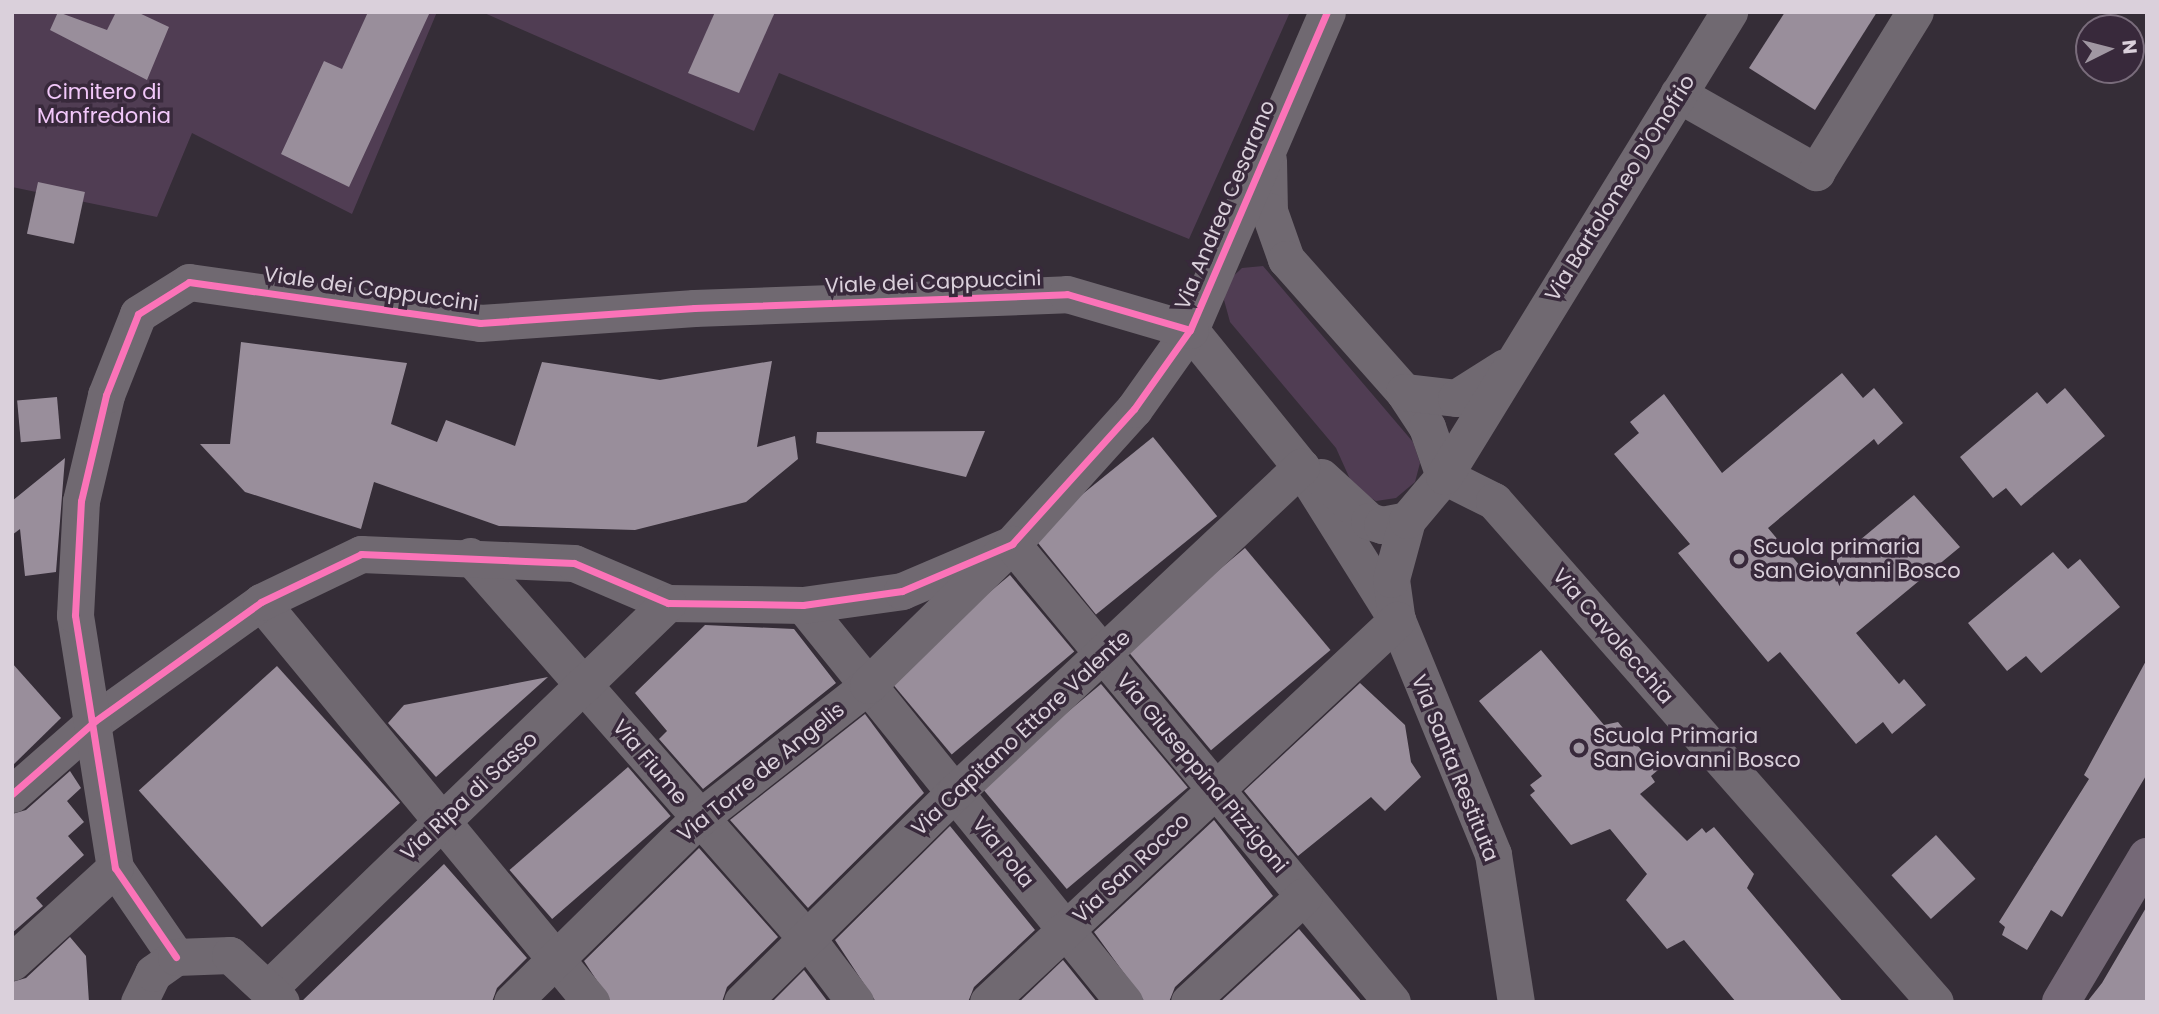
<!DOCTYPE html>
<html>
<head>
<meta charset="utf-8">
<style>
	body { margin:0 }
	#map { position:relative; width:2159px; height:1014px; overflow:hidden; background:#352d37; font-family:Poppins,sans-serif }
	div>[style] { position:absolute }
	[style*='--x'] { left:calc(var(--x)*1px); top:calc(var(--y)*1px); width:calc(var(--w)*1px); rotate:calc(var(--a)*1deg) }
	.green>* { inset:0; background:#503d53 }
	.building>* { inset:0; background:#998e9b; transform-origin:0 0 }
	.minor>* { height:37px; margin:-18.5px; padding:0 18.5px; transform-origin:18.5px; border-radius:18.5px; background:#706971 }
	.major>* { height:38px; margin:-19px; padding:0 19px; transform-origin:19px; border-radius:19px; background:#756977 }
	.cycleway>* { height:7px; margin:-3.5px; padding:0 3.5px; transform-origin:3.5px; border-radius:3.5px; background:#fb73b8 }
	.dots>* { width:19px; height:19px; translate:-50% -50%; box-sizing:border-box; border:4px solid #38293b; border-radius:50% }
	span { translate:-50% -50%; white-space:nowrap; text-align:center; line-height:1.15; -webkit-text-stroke:7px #38293b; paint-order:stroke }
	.park-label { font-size:21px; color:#f2c8fa }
	.street-label { font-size:21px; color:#dad0db }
	.poi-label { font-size:21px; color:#dad0db }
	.left { translate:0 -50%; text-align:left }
	.frame { position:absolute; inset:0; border:14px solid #dad0db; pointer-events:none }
	.north { position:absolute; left:2075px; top:14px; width:70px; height:70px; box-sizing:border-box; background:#38293b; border:2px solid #796c7b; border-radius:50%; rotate:84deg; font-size:19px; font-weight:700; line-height:28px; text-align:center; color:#dad0db }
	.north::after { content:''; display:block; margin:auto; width:24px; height:32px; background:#a097a2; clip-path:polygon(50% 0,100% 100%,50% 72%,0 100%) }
</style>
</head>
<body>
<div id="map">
	<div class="green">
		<i style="clip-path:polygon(12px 12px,437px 12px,352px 214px,192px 133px,157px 217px,12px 187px)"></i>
		<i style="clip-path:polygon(482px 12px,1290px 12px,1189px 239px,779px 73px,754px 131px)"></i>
		<i style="clip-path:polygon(1263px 266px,1413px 442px,1420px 463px,1415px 482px,1396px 498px,1376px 501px,1354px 488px,1336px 448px,1230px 322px,1224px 300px,1228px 281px,1242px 268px)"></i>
	</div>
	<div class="building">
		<i style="clip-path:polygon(58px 12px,107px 30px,116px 12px,137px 12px,169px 27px,147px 80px,50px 30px)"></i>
		<i style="clip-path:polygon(368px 12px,430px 12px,349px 187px,281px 154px,324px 61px,342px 69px)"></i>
		<i style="clip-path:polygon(715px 12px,775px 12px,739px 93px,688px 73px)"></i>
		<i style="clip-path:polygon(1785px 12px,1877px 12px,1815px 110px,1749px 68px)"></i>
		<i style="left:38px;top:182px;width:48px;height:53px;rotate:12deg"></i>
		<i style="clip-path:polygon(241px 342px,407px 363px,391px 424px,437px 442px,446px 420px,515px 446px,542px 362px,660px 380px,772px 361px,757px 447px,795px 436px,798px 459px,746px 502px,635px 530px,499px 526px,374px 482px,361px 529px,245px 492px,200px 444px,230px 444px)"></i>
		<i style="clip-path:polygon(1842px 373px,1863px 398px,1874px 388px,1903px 423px,1878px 445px,1874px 439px,1768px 528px,1812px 580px,1914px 495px,1960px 547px,1856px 633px,1899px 684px,1904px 679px,1926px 705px,1892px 734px,1883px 722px,1856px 744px,1780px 652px,1768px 662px,1678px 553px,1690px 544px,1614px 454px,1639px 433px,1630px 422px,1664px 394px,1722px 473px)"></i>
		<i style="clip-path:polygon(2065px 388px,2105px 436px,2021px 506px,2006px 488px,1993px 498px,1960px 457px,2037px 392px,2047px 404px)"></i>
		<i style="left:57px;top:397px;width:42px;height:40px;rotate:85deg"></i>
		<i style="clip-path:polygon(985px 431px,966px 477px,816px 443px,817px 432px)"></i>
		<i style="left:1153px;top:437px;width:102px;height:156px;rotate:51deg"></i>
		<i style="clip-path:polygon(65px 458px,56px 572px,25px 576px,20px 529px,12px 535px,12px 501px)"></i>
		<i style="left:1245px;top:548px;width:133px;height:156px;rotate:50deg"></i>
		<i style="clip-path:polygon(2053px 552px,2068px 569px,2080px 559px,2120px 607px,2041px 673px,2026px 656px,2007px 671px,1968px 623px)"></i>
		<i style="left:1010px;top:575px;width:100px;height:160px;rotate:50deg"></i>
		<i style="clip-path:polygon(705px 625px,794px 629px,836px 683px,703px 789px,659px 739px,667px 731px,635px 693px)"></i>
		<i style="clip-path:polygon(1541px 650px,1604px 725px,1618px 722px,1658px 770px,1651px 776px,1655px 782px,1640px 794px,1687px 841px,1702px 828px,1706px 833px,1714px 827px,1754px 874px,1747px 888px,1843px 1002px,1736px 1002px,1684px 940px,1667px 949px,1626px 900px,1647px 874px,1610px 829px,1571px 845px,1530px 795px,1535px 791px,1530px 785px,1542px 776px,1479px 701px)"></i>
		<i style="clip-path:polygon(2147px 659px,2147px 774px,2062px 917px,2051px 910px,2027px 950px,2002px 935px,2005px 927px,1999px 922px,2089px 779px,2084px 775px)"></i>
		<i style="clip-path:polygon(12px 663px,61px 718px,12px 766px)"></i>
		<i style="left:277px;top:666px;width:184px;height:186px;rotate:48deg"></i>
		<i style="clip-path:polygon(548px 677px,436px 777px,388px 723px,404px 705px)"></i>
		<i style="clip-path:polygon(1360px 683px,1405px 725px,1411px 762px,1421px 777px,1385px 811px,1371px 797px,1298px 856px,1244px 791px)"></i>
		<i style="left:1101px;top:684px;width:135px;height:158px;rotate:50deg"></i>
		<i style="clip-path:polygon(865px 714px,924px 793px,808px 908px,730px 820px)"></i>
		<i style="left:628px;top:767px;width:65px;height:157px;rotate:49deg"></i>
		<i style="clip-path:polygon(70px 771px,81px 788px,67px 801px,84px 822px,68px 836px,84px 855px,36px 898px,43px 906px,12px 933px,12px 814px,26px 810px)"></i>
		<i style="clip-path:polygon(1214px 820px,1273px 896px,1175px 987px,1169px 1002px,1145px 1002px,1094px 932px)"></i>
		<i style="clip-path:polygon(950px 826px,1035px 930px,974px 987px,968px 1002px,876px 1002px,835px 940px)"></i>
		<i style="left:1936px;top:835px;width:59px;height:60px;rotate:48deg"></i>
		<i style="clip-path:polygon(699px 848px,778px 937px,727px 987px,722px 1002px,611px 1002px,584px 961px)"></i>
		<i style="clip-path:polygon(444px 864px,527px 958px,497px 988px,492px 1002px,301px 1002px)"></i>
		<i style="clip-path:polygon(2147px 906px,2147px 1002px,2087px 1002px,2102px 983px)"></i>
		<i style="clip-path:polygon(1299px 929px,1362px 1002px,1220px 1002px)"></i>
		<i style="clip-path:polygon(70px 937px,86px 956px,89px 1002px,12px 1002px,12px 982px,26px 978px)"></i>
		<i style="clip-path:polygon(1063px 960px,1097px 1002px,1019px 1002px)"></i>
		<i style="clip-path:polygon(804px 970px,828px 1002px,772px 1002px)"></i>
	</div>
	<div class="minor">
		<i style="--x:1678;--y:94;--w:159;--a:29.5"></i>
		<i style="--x:1816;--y:172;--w:188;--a:-58.3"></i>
		<i style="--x:1268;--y:160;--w:51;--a:88.9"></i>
		<i style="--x:1269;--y:211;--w:51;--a:70.5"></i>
		<i style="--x:1286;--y:259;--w:178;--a:48.4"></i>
		<i style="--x:1404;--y:392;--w:42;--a:56.7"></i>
		<i style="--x:1427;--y:427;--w:52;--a:70.9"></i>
		<i style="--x:1190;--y:330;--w:176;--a:51"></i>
		<i style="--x:1301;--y:467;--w:181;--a:57.9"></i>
		<i style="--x:1397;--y:620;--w:253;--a:67.7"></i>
		<i style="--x:1493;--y:854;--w:150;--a:81.2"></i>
		<i style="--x:1404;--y:392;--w:52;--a:6.6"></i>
		<i style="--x:1456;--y:398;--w:58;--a:-32.3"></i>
		<i style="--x:1444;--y:476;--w:56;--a:26.6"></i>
		<i style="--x:1494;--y:501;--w:667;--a:48.64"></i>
		<i style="--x:1321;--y:477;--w:65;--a:42.5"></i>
		<i style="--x:1369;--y:521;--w:14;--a:17"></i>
		<i style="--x:1382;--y:525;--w:25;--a:-11"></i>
		<i style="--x:470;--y:556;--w:512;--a:48.65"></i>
		<i style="--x:808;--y:940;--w:78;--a:52.8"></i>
		<i style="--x:261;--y:602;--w:519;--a:50.48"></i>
		<i style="--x:803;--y:605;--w:511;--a:51.04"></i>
		<i style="--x:1396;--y:615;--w:36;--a:-98"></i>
		<i style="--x:1391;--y:579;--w:61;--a:-74.8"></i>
		<i style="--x:1407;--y:520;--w:57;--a:-49.9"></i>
		<i style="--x:1444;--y:476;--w:545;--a:-58.44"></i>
		<i style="--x:12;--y:794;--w:111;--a:-41.3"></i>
		<i style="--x:95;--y:721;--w:204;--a:-35.6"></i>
		<i style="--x:261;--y:602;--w:111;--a:-25.6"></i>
		<i style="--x:361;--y:554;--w:213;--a:2.4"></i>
		<i style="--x:574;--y:563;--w:102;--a:23.1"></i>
		<i style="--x:668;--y:603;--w:135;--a:0.8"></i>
		<i style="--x:803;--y:605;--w:100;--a:-8"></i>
		<i style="--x:902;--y:591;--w:120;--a:-23.1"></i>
		<i style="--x:1012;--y:544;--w:182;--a:-47.9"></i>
		<i style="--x:1134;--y:409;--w:97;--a:-54.7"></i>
		<i style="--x:1190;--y:330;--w:346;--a:-66.7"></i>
		<i style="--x:176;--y:957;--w:108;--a:-124.4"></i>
		<i style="--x:115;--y:868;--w:256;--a:-99"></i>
		<i style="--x:75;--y:615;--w:114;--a:-87"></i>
		<i style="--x:81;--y:501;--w:109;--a:-76.7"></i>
		<i style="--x:106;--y:395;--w:87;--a:-68.4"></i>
		<i style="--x:138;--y:314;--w:60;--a:-32.1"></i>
		<i style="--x:189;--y:282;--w:294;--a:8"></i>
		<i style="--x:480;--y:323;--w:215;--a:-4"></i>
		<i style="--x:694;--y:308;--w:373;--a:-2.1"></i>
		<i style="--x:1067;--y:294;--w:128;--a:16.3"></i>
		<i style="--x:12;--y:962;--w:139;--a:-42.4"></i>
		<i style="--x:269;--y:988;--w:554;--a:-43.98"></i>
		<i style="--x:139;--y:1002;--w:32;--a:-64"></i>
		<i style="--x:153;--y:973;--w:28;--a:-35"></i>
		<i style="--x:176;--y:957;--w:54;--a:-2.1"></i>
		<i style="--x:230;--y:955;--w:69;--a:42.7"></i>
		<i style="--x:512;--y:1002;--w:261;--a:-44.5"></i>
		<i style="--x:698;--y:819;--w:216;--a:-38.2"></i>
		<i style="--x:868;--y:685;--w:202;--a:-44.4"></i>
		<i style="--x:1012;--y:544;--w:595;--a:50.32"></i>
		<i style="--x:742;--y:1002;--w:299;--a:-44.6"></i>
		<i style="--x:955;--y:792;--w:475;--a:-43.2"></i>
		<i style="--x:988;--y:1002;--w:560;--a:-43.05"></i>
		<i style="--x:1189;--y:1002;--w:156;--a:-42.7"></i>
	</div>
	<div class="major">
		<i style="--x:2061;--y:1002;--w:169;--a:-59.3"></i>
	</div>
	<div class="cycleway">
		<i style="--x:12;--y:794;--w:111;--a:-41.3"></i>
		<i style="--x:95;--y:721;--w:204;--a:-35.6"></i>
		<i style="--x:261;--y:602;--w:111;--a:-25.6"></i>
		<i style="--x:361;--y:554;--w:213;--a:2.4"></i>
		<i style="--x:574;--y:563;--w:102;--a:23.1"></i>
		<i style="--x:668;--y:603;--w:135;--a:0.8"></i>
		<i style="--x:803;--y:605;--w:100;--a:-8"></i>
		<i style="--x:902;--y:591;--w:120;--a:-23.1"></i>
		<i style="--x:1012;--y:544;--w:182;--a:-47.9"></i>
		<i style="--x:1134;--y:409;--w:97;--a:-54.7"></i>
		<i style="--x:1190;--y:330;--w:346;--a:-66.7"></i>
		<i style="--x:176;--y:957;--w:108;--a:-124.4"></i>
		<i style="--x:115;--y:868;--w:256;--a:-99"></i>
		<i style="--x:75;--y:615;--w:114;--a:-87"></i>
		<i style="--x:81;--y:501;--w:109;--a:-76.7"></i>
		<i style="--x:106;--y:395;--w:87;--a:-68.4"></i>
		<i style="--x:138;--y:314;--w:60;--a:-32.1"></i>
		<i style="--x:189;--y:282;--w:294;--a:8"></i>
		<i style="--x:480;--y:323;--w:215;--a:-4"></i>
		<i style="--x:694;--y:308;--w:373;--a:-2.1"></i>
		<i style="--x:1067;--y:294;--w:128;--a:16.3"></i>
	</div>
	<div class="dots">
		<i style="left:1739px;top:559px;background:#a097a2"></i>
		<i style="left:1579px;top:748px;background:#a097a2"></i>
	</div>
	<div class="park-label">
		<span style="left:104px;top:104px">Cimitero di<br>Manfredonia</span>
	</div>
	<div class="street-label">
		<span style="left:1620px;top:188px;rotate:-58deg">Via Bartolomeo D'Onofrio</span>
		<span style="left:1225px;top:205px;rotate:-67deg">Via Andrea Cesarano</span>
		<span style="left:933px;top:282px;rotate:-2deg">Viale dei Cappuccini</span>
		<span style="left:371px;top:289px;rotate:8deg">Viale dei Cappuccini</span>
		<span style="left:1613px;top:636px;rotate:49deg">Via Cavolecchia</span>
		<span style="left:1021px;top:733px;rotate:-43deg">Via Capitano Ettore Valente</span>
		<span style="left:650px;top:762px;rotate:50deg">Via Fiume</span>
		<span style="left:1455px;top:768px;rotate:68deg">Via Santa Restituta</span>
		<span style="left:761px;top:772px;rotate:-39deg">Via Torre de Angelis</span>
		<span style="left:1202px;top:773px;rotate:50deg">Via Giuseppina Pizzigoni</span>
		<span style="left:469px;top:796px;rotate:-43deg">Via Ripa di Sasso</span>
		<span style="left:1003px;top:852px;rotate:51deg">Via Pola</span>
		<span style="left:1131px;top:868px;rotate:-43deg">Via San Rocco</span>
	</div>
	<div class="poi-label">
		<span class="left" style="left:1753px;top:559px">Scuola primaria<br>San Giovanni Bosco</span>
		<span class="left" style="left:1593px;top:748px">Scuola Primaria<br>San Giovanni Bosco</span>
	</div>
	<div class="frame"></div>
	<div class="north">N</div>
</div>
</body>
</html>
